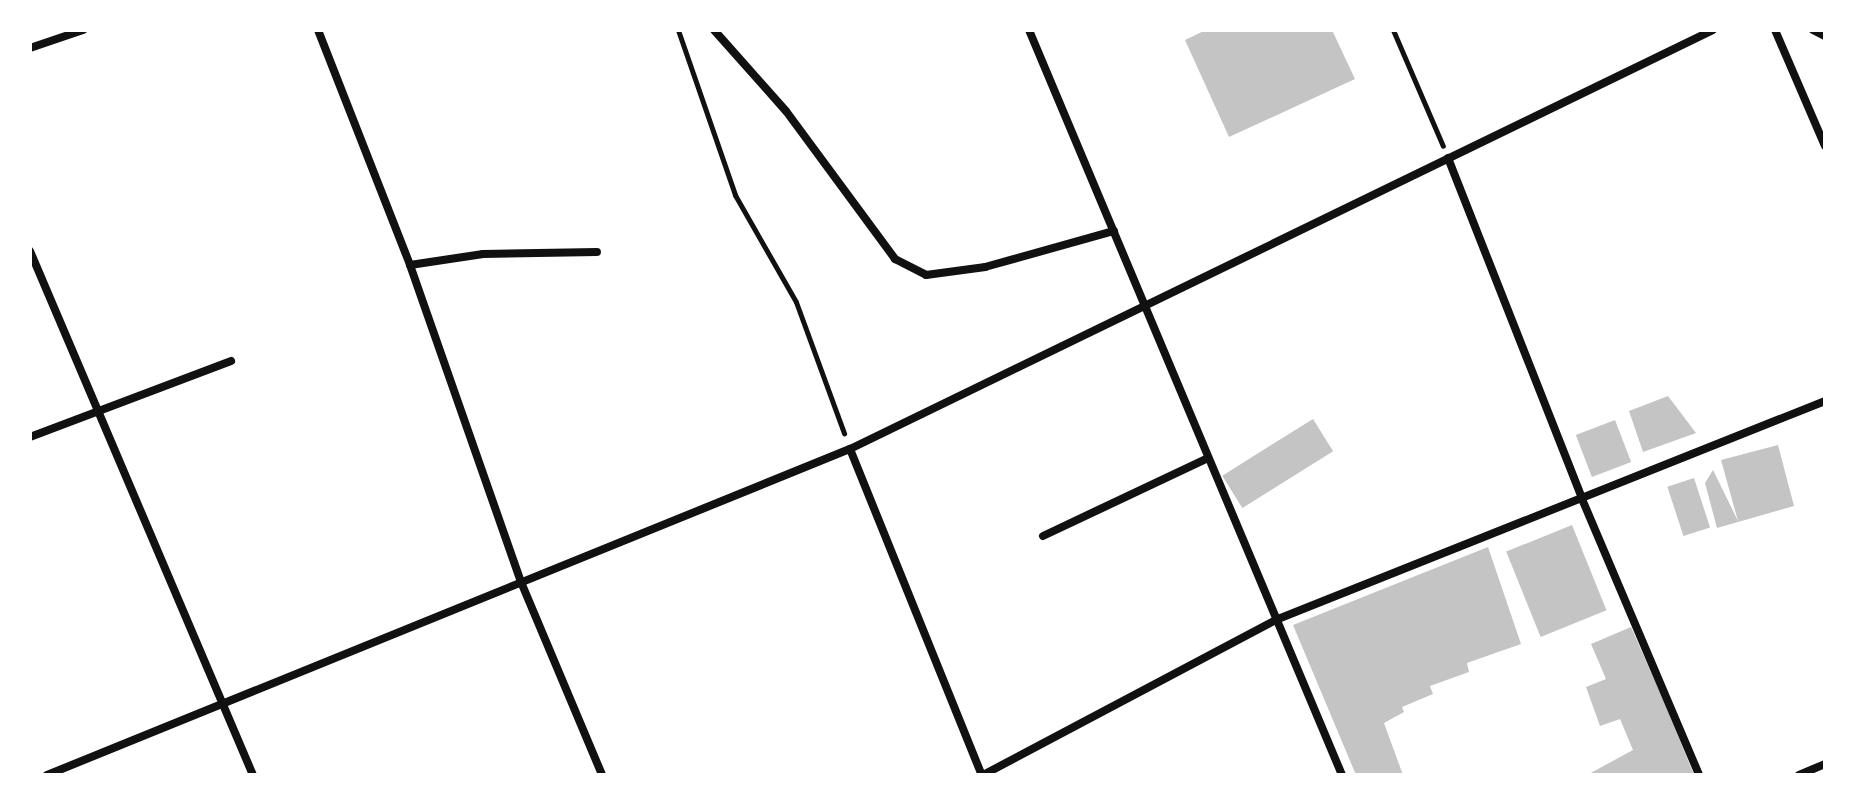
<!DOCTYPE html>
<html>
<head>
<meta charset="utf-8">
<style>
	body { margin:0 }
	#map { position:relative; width:1855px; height:805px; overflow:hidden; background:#fff; font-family:Cabin,sans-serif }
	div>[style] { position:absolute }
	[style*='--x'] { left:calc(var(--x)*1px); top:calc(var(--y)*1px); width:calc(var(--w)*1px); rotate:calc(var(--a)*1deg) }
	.building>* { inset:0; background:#c4c4c4; transform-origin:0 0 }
	.path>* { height:5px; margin:-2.5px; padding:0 2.5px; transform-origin:2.5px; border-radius:2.5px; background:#111 }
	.minor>* { height:8px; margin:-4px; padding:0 4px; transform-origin:4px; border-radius:4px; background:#111 }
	span { translate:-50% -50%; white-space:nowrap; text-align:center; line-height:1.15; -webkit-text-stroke:7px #fff; paint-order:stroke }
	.frame { position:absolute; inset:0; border:32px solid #fff; pointer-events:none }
</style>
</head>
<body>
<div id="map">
	<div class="building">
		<i style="clip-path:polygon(1206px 30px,1332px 30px,1355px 79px,1229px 137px,1185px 40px)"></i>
		<i style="clip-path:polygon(1668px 396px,1696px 433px,1643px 452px,1629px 411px)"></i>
		<i style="left:1313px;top:419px;width:38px;height:107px;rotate:58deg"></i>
		<i style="left:1615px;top:420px;width:45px;height:42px;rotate:69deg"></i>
		<i style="clip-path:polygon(1778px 445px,1794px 506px,1717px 528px,1705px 483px,1713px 470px,1738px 521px,1721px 460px)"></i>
		<i style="left:1694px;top:478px;width:52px;height:28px;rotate:72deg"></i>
		<i style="left:1572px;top:525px;width:92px;height:71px;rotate:68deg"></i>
		<i style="clip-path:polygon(1488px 547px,1521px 644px,1467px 663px,1469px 672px,1430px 686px,1433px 694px,1402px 707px,1404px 712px,1384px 723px,1403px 775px,1356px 775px,1293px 625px)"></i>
		<i style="clip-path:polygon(1631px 627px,1664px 702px,1694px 775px,1587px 775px,1633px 750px,1620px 719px,1600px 726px,1586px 687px,1606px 679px,1591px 644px)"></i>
	</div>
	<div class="path">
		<i style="--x:678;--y:30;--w:175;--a:70.9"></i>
		<i style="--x:735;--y:195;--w:123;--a:60.3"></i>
		<i style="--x:796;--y:302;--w:140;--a:69.9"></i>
		<i style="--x:1393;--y:30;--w:126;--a:66.7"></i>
	</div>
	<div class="minor">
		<i style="--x:318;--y:30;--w:252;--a:68.6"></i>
		<i style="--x:410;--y:265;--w:336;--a:70.7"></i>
		<i style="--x:521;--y:582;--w:209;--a:67.2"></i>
		<i style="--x:714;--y:30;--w:108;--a:48.4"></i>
		<i style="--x:786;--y:111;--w:184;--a:53.6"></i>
		<i style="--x:895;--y:259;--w:35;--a:27"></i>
		<i style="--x:926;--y:275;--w:60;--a:-7.7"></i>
		<i style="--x:985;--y:267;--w:134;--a:-15.6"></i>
		<i style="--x:1029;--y:30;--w:808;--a:67.21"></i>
		<i style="--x:1775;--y:30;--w:126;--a:66.7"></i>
		<i style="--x:1813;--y:30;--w:13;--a:27"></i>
		<i style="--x:30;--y:48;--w:56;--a:-18.8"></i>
		<i style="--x:1448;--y:158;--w:366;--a:68.5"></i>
		<i style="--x:1582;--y:499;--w:300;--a:67"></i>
		<i style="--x:30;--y:251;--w:569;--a:66.95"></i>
		<i style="--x:410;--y:265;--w:74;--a:-8.6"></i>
		<i style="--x:483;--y:254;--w:114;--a:-1"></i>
		<i style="--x:30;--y:437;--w:215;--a:-20.7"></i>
		<i style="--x:850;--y:449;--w:352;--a:68"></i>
		<i style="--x:1043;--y:536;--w:180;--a:-25.3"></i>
		<i style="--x:47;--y:775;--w:867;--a:-22.1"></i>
		<i style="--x:850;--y:449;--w:959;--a:-25.9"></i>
		<i style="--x:983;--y:775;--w:334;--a:-27.9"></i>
		<i style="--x:1278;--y:619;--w:589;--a:-21.73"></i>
		<i style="--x:1799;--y:775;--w:28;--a:-23"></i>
	</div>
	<div class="frame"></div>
</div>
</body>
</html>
